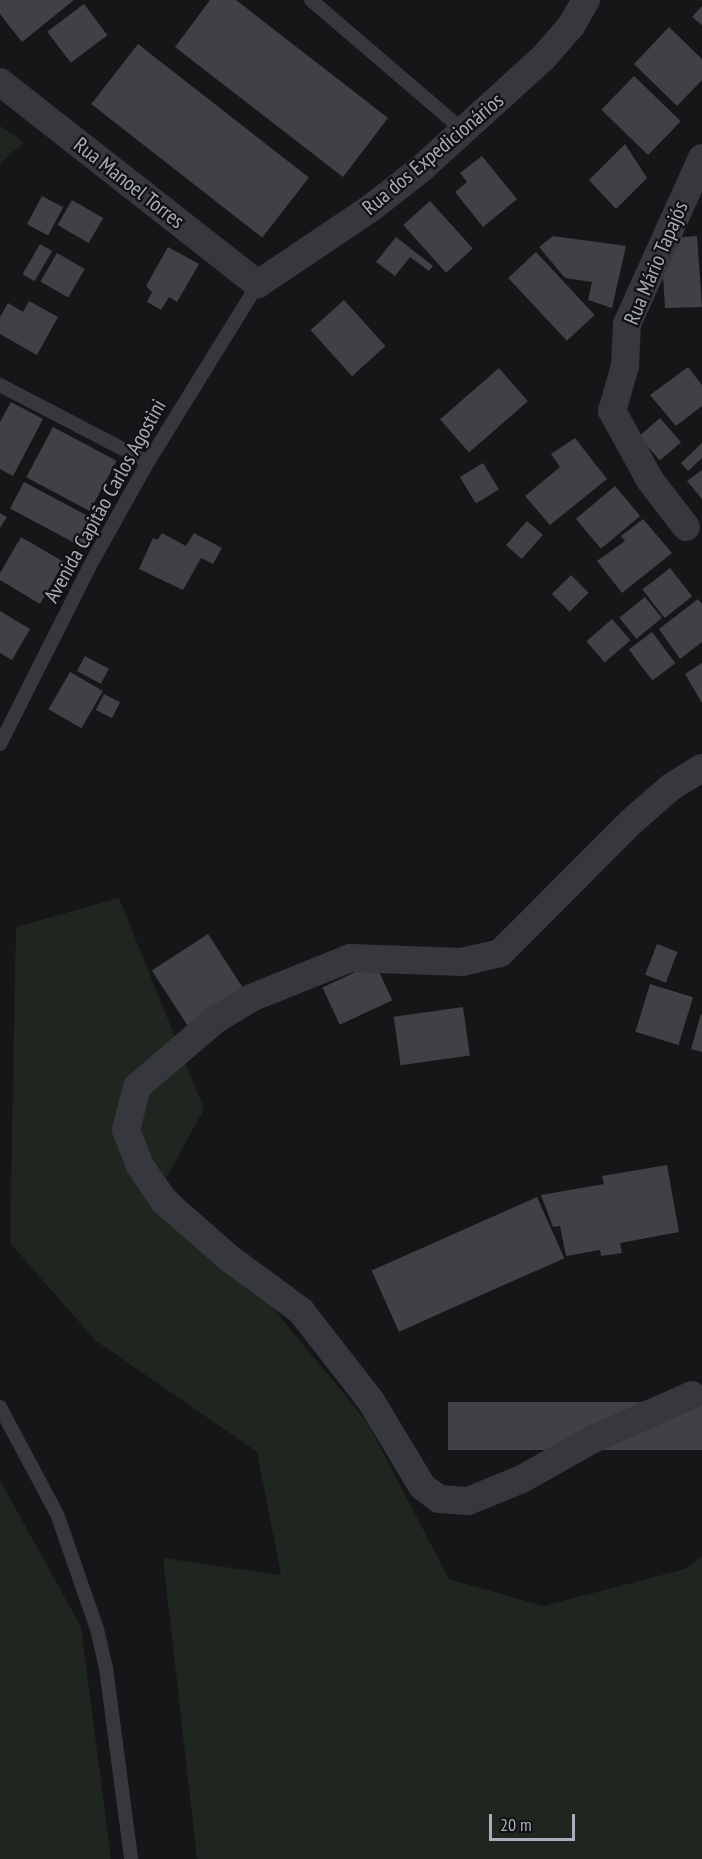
<!DOCTYPE html>
<html>
<head>
<meta charset="utf-8">
<style>
	body { margin:0 }
	#map { position:relative; width:702px; height:1859px; overflow:hidden; background:#161618; font-family:"PT Sans Narrow",sans-serif }
	div>[style] { position:absolute }
	[style*='--x'] { left:calc(var(--x)*1px); top:calc(var(--y)*1px); width:calc(var(--w)*1px); rotate:calc(var(--a)*1deg) }
	.green>* { inset:0; background:#1e261f }
	.building>* { inset:0; background:#404145; transform-origin:0 0 }
	.service>* { height:14px; margin:-7px; padding:0 7px; transform-origin:7px; border-radius:7px; background:#37383d }
	.minor>* { height:28px; margin:-14px; padding:0 14px; transform-origin:14px; border-radius:14px; background:#37383d }
	span { translate:-50% -50%; white-space:nowrap; text-align:center; line-height:1.15; -webkit-text-stroke:4.5px #111113; paint-order:stroke }
	.street-label { font-size:21px; color:#a8adb8 }
	.scale { position:absolute; left:489px; top:1814px; width:86px; height:27px; box-sizing:border-box; border:3px solid #a8adb8; border-top:0; padding-left:8px; font-size:18px; line-height:21px; white-space:nowrap; color:#a8adb8; -webkit-text-stroke:4px #111113; paint-order:stroke }
</style>
</head>
<body>
<div id="map">
	<div class="green">
		<i style="clip-path:polygon(0 126px,24px 142px,0 164px)"></i>
		<i style="clip-path:polygon(119px 898px,204px 1109px,166px 1179px,367px 1422px,449px 1579px,543px 1606px,685px 1569px,702px 1556px,702px 1859px,197px 1859px,163px 1558px,281px 1575px,257px 1452px,95px 1340px,10px 1243px,16px 927px)"></i>
		<i style="clip-path:polygon(0 1480px,81px 1627px,111px 1859px,0 1859px)"></i>
	</div>
	<div class="building">
		<i style="clip-path:polygon(0 0,74px 0,22px 42px,0 14px)"></i>
		<i style="clip-path:polygon(210px 0,236px 0,388px 118px,343px 177px,175px 47px)"></i>
		<i style="left:84px;top:4px;width:39px;height:46px;rotate:53deg"></i>
		<i style="clip-path:polygon(702px 6px,702px 25px,692px 17px)"></i>
		<i style="clip-path:polygon(669px 27px,702px 59px,702px 80px,677px 106px,634px 64px)"></i>
		<i style="left:138px;top:44px;width:217px;height:76px;rotate:38deg"></i>
		<i style="left:634px;top:76px;width:65px;height:47px;rotate:44deg"></i>
		<i style="clip-path:polygon(625px 144px,647px 178px,616px 209px,589px 180px)"></i>
		<i style="clip-path:polygon(482px 156px,517px 199px,483px 227px,455px 192px,467px 182px,460px 173px)"></i>
		<i style="left:42px;top:196px;width:24px;height:32px;rotate:28deg"></i>
		<i style="left:72px;top:200px;width:36px;height:29px;rotate:30deg"></i>
		<i style="left:430px;top:201px;width:64px;height:36px;rotate:48deg"></i>
		<i style="clip-path:polygon(553px 236px,626px 246px,612px 308px,588px 300px,592px 282px,565px 278px,539px 247px)"></i>
		<i style="clip-path:polygon(697px 236px,702px 307px,665px 308px,662px 257px,673px 256px,672px 238px)"></i>
		<i style="clip-path:polygon(396px 237px,433px 266px,429px 271px,410px 257px,395px 276px,376px 262px)"></i>
		<i style="left:40px;top:244px;width:14px;height:35px;rotate:30deg"></i>
		<i style="clip-path:polygon(168px 247px,199px 264px,177px 302px,169px 297px,161px 310px,147px 302px,152px 292px,146px 286px)"></i>
		<i style="left:536px;top:252px;width:86px;height:38px;rotate:47deg"></i>
		<i style="left:57px;top:253px;width:32px;height:33px;rotate:30deg"></i>
		<i style="left:344px;top:300px;width:62px;height:45px;rotate:48deg"></i>
		<i style="clip-path:polygon(29px 301px,58px 317px,37px 355px,0 334px,0 317px,8px 303px,23px 312px)"></i>
		<i style="clip-path:polygon(688px 367px,702px 385px,702px 406px,676px 426px,650px 395px)"></i>
		<i style="left:499px;top:368px;width:44px;height:78px;rotate:49deg"></i>
		<i style="clip-path:polygon(11px 402px,43px 419px,13px 476px,0 469px,0 422px)"></i>
		<i style="left:660px;top:418px;width:32px;height:28px;rotate:49deg"></i>
		<i style="left:53px;top:427px;width:72px;height:57px;rotate:28deg"></i>
		<i style="clip-path:polygon(575px 438px,607px 479px,550px 525px,525px 496px,560px 467px,551px 454px)"></i>
		<i style="clip-path:polygon(702px 443px,702px 458px,688px 471px,681px 463px)"></i>
		<i style="left:483px;top:463px;width:31px;height:27px;rotate:59deg"></i>
		<i style="clip-path:polygon(702px 470px,702px 499px,687px 481px)"></i>
		<i style="left:24px;top:482px;width:83px;height:30px;rotate:28deg"></i>
		<i style="left:615px;top:486px;width:39px;height:51px;rotate:50deg"></i>
		<i style="clip-path:polygon(0 513px,7px 517px,0 528px)"></i>
		<i style="clip-path:polygon(643px 519px,672px 553px,622px 593px,597px 561px,625px 541px,621px 536px)"></i>
		<i style="left:527px;top:521px;width:21px;height:32px;rotate:41deg"></i>
		<i style="clip-path:polygon(162px 533px,186px 546px,194px 533px,222px 548px,213px 564px,201px 558px,183px 590px,139px 569px,153px 538px,157px 540px)"></i>
		<i style="clip-path:polygon(21px 537px,64px 562px,40px 604px,0 580px,0 573px)"></i>
		<i style="left:670px;top:568px;width:36px;height:35px;rotate:52deg"></i>
		<i style="left:571px;top:575px;width:25px;height:27px;rotate:45deg"></i>
		<i style="left:645px;top:597px;width:27px;height:33px;rotate:51deg"></i>
		<i style="clip-path:polygon(698px 599px,702px 604px,702px 642px,680px 659px,659px 629px)"></i>
		<i style="clip-path:polygon(0 611px,30px 629px,12px 660px,0 653px)"></i>
		<i style="left:612px;top:619px;width:28px;height:34px;rotate:49deg"></i>
		<i style="left:652px;top:632px;width:39px;height:29px;rotate:53deg"></i>
		<i style="left:85px;top:656px;width:27px;height:17px;rotate:28deg"></i>
		<i style="clip-path:polygon(702px 663px,702px 703px,685px 674px)"></i>
		<i style="left:70px;top:672px;width:38px;height:43px;rotate:30deg"></i>
		<i style="left:104px;top:694px;width:18px;height:18px;rotate:27deg"></i>
		<i style="left:208px;top:934px;width:67px;height:67px;rotate:57deg"></i>
		<i style="left:657px;top:944px;width:22px;height:33px;rotate:21deg"></i>
		<i style="left:375px;top:963px;width:41px;height:58px;rotate:65deg"></i>
		<i style="left:650px;top:984px;width:45px;height:50px;rotate:17deg"></i>
		<i style="left:463px;top:1007px;width:49px;height:70px;rotate:82deg"></i>
		<i style="clip-path:polygon(701px 1014px,702px 1014px,702px 1052px,691px 1049px)"></i>
		<i style="clip-path:polygon(667px 1165px,679px 1232px,620px 1243px,622px 1253px,601px 1256px,600px 1250px,566px 1256px,560px 1226px,553px 1227px,541px 1195px,604px 1184px,602px 1176px)"></i>
		<i style="left:537px;top:1197px;width:67px;height:181px;rotate:66deg"></i>
		<i style="left:702px;top:1402px;width:48px;height:254px;rotate:90deg"></i>
	</div>
	<div class="service">
		<i style="--x:311;--y:0;--w:201;--a:40.6"></i>
		<i style="--x:0;--y:385;--w:167;--a:27.5"></i>
		<i style="--x:0;--y:744;--w:206;--a:-63.2"></i>
		<i style="--x:93;--y:560;--w:112;--a:-60.7"></i>
		<i style="--x:148;--y:462;--w:209;--a:-58.3"></i>
		<i style="--x:0;--y:1407;--w:121;--a:62"></i>
		<i style="--x:57;--y:1514;--w:122;--a:70.8"></i>
		<i style="--x:97;--y:1629;--w:40;--a:77"></i>
		<i style="--x:106;--y:1668;--w:193;--a:82.5"></i>
	</div>
	<div class="minor">
		<i style="--x:0;--y:82;--w:328;--a:38.1"></i>
		<i style="--x:258;--y:284;--w:136;--a:-33.9"></i>
		<i style="--x:371;--y:208;--w:65;--a:-38.1"></i>
		<i style="--x:422;--y:168;--w:164;--a:-42.3"></i>
		<i style="--x:543;--y:58;--w:43;--a:-48.8"></i>
		<i style="--x:571;--y:26;--w:30;--a:-60"></i>
		<i style="--x:686;--y:527;--w:59;--a:-127.5"></i>
		<i style="--x:650;--y:480;--w:79;--a:-118.8"></i>
		<i style="--x:612;--y:411;--w:47;--a:-73.9"></i>
		<i style="--x:625;--y:366;--w:42;--a:-87.3"></i>
		<i style="--x:627;--y:324;--w:182;--a:-65.7"></i>
		<i style="--x:692;--y:1395;--w:108;--a:156"></i>
		<i style="--x:593;--y:1439;--w:81;--a:150.6"></i>
		<i style="--x:522;--y:1479;--w:58;--a:157.8"></i>
		<i style="--x:468;--y:1501;--w:29;--a:-176"></i>
		<i style="--x:439;--y:1499;--w:21;--a:-143"></i>
		<i style="--x:422;--y:1486;--w:99;--a:-121"></i>
		<i style="--x:371;--y:1401;--w:114;--a:-127.9"></i>
		<i style="--x:301;--y:1311;--w:89;--a:-143.6"></i>
		<i style="--x:229;--y:1258;--w:86;--a:-138.8"></i>
		<i style="--x:164;--y:1201;--w:42;--a:-124.4"></i>
		<i style="--x:140;--y:1166;--w:39;--a:-111"></i>
		<i style="--x:126;--y:1130;--w:44;--a:-75.7"></i>
		<i style="--x:137;--y:1087;--w:103;--a:-40.7"></i>
		<i style="--x:215;--y:1020;--w:42;--a:-31.4"></i>
		<i style="--x:251;--y:998;--w:107;--a:-22"></i>
		<i style="--x:350;--y:958;--w:112;--a:2"></i>
		<i style="--x:462;--y:962;--w:39;--a:-13"></i>
		<i style="--x:500;--y:953;--w:185;--a:-45"></i>
		<i style="--x:631;--y:822;--w:53;--a:-41.2"></i>
		<i style="--x:671;--y:787;--w:36;--a:-32"></i>
	</div>
	<div class="street-label">
		<span style="left:433px;top:154px;rotate:-40deg">Rua dos Expedicionários</span>
		<span style="left:129px;top:183px;rotate:38deg">Rua Manoel Torres</span>
		<span style="left:656px;top:263px;rotate:-67deg">Rua Mário Tapajós</span>
		<span style="left:105px;top:501px;rotate:-61deg">Avenida Capitão Carlos Agostini</span>
	</div>
	<div class="scale">20 m</div>
</div>
</body>
</html>
